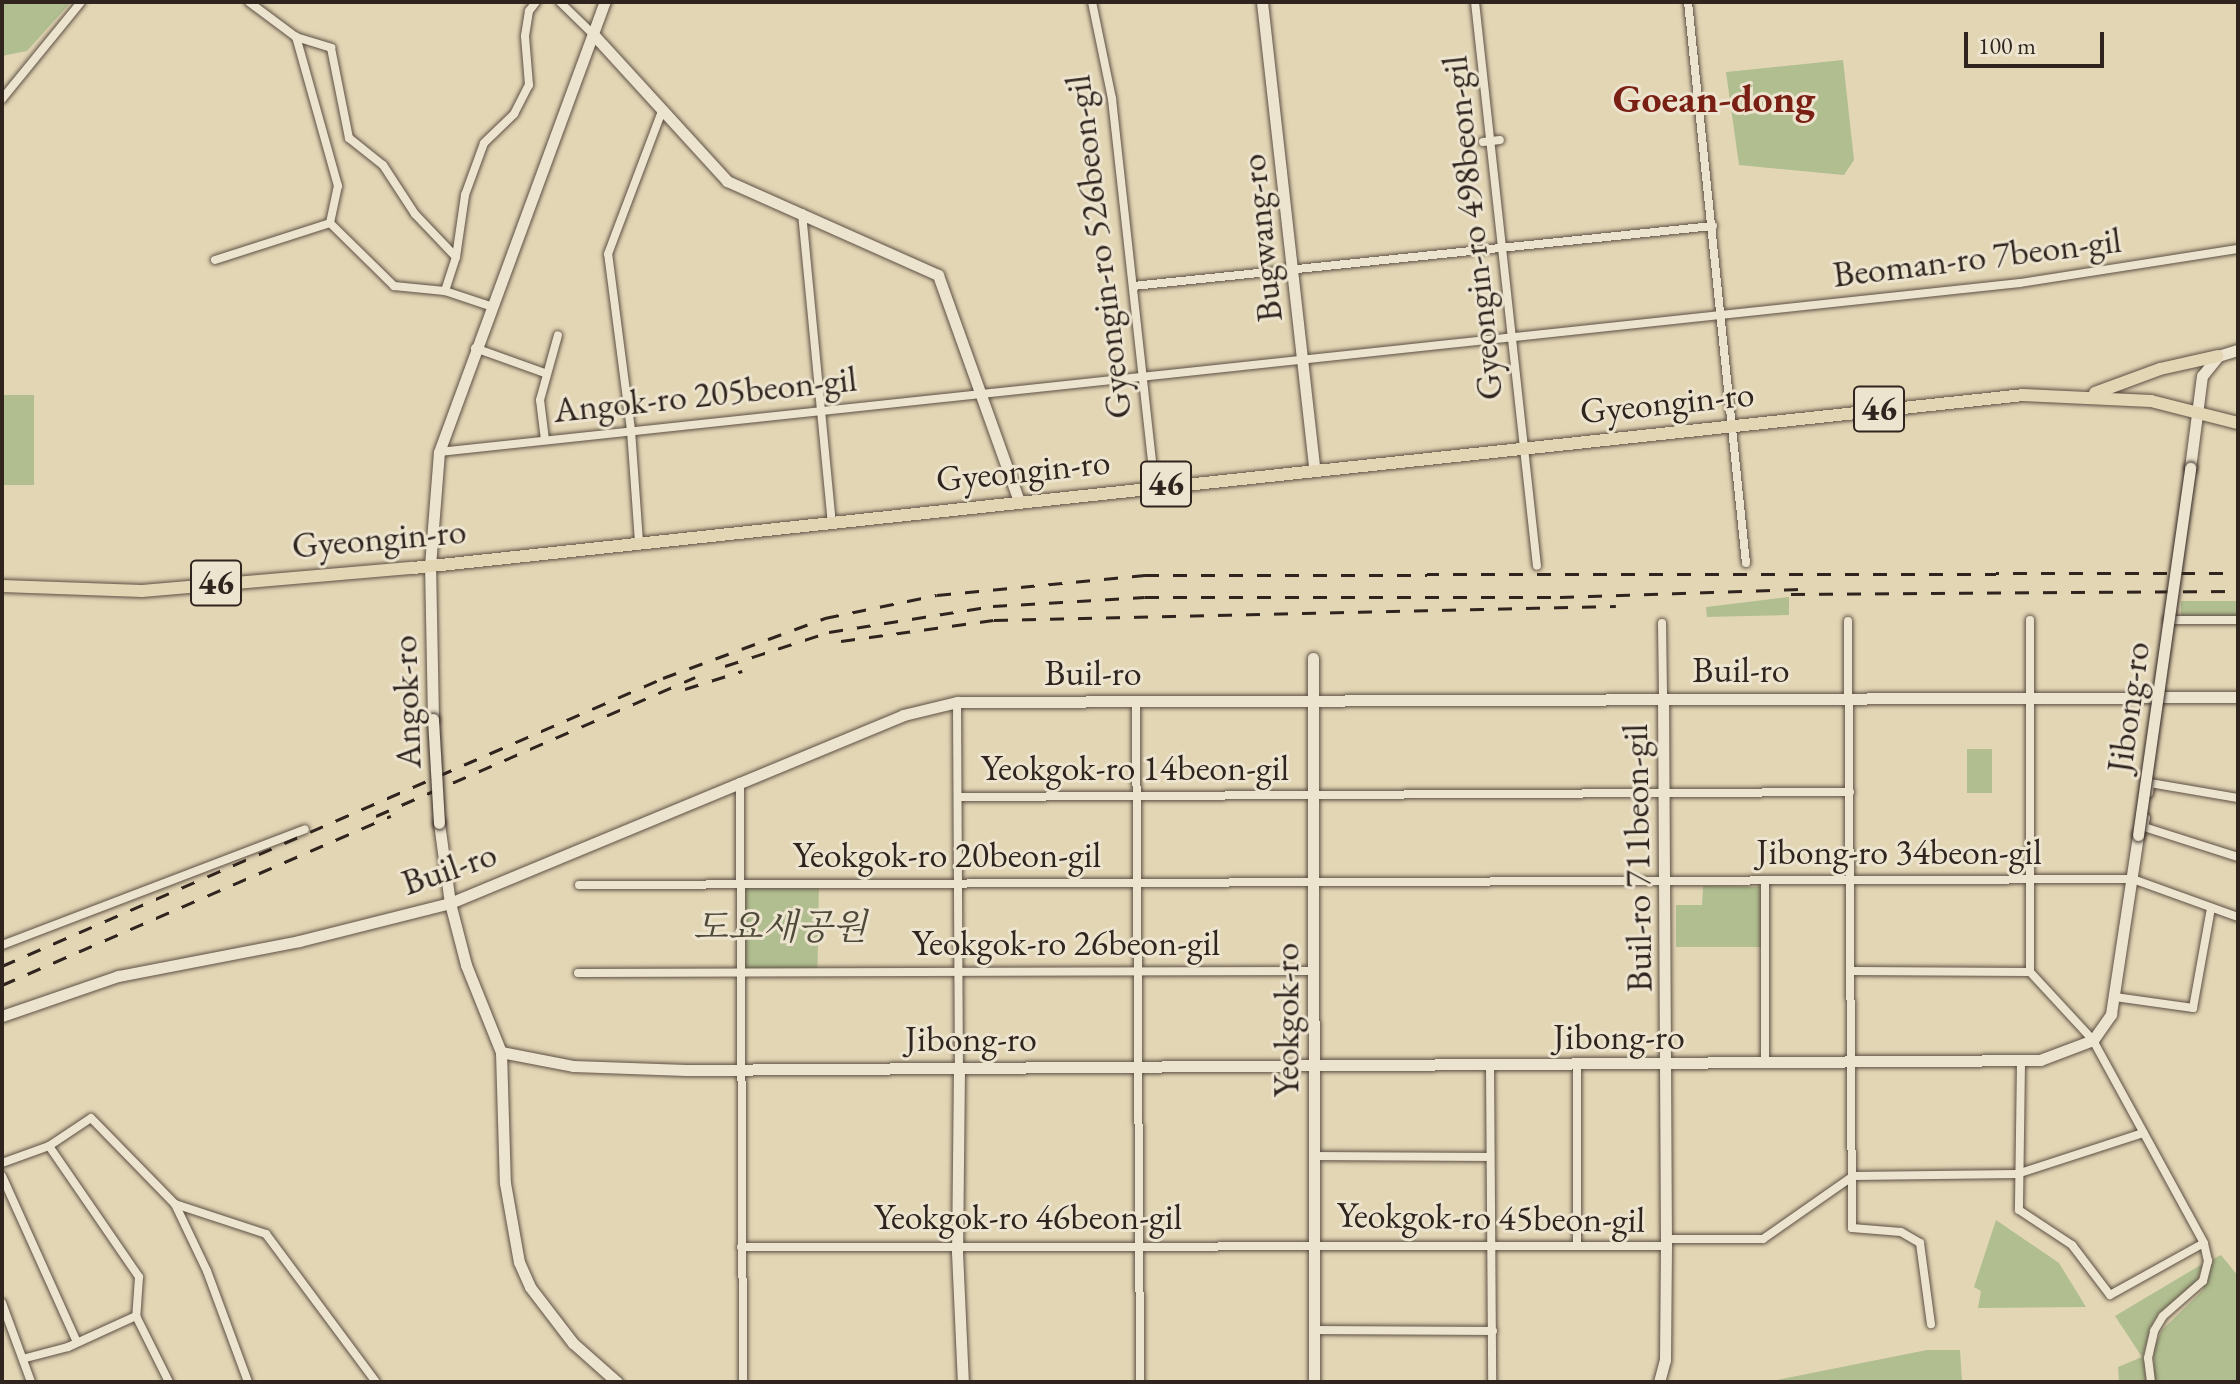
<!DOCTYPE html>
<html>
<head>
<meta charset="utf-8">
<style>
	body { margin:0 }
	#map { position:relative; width:2240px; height:1384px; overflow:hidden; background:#e3d6b5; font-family:"EB Garamond","Noto Serif KR",serif }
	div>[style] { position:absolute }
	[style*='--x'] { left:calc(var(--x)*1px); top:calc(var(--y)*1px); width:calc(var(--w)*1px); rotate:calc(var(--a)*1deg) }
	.green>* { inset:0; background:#b1be90; transform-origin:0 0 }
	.roads { filter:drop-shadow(0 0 2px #5d5044) drop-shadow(0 0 2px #5d5044) }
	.street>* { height:8px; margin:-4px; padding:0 4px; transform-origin:4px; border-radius:4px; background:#ede4cf }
	.secondary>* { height:11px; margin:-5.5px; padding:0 5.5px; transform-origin:5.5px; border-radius:5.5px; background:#ede4cf }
	.primary>* { height:12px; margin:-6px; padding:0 6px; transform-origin:6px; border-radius:6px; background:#e3d6b5 }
	.rail>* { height:3px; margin-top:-1.5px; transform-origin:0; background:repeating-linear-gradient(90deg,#30241f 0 14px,transparent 0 28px) }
	.bridges { filter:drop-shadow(0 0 2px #30241f) drop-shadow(0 0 2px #30241f) }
	.secondary-bridge>* { height:11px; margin:-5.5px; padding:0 5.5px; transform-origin:5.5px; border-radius:5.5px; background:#ede4cf }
	span { translate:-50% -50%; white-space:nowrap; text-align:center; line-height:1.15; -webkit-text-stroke:6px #ede4cf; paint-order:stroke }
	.shield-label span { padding:2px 6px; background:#ede4cf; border:2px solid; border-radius:6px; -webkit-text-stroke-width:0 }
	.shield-label { font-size:34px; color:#30241f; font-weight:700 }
	.street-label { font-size:36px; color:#30241f }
	.park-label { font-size:36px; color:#504a3b; font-style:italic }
	.quarter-label { font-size:40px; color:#7a1f14; font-weight:700 }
	.frame { position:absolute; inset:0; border:4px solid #30241f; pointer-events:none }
	.scale { position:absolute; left:1964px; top:32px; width:140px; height:36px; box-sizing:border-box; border:4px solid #30241f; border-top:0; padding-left:10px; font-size:24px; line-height:28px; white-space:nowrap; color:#30241f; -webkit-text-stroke:6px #ede4cf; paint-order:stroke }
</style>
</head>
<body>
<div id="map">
	<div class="green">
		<i style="clip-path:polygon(2px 2px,71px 2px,27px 51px,2px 56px)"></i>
		<i style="clip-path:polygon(1843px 60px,1854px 160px,1844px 175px,1739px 165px,1726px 72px)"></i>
		<i style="left:2px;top:395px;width:32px;height:90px"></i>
		<i style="clip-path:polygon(1789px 597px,1789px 615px,1707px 617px,1706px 607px)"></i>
		<i style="left:2181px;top:601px;width:57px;height:19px"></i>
		<i style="left:1967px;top:749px;width:25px;height:44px"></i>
		<i style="left:742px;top:882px;width:77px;height:90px;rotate:1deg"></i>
		<i style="clip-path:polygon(1703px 886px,1761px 887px,1761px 947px,1676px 947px,1676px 905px,1702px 905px)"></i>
		<i style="clip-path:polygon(1996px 1220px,2059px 1263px,2086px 1307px,1978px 1308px,1981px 1291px,1974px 1287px)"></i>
		<i style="clip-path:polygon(2221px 1255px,2238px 1276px,2238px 1382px,2154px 1382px,2154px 1348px,2162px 1330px,2203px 1290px,2213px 1259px)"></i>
		<i style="clip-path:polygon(2204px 1263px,2196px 1283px,2158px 1314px,2150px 1328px,2143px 1357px,2147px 1382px,2119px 1382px,2118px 1367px,2142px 1357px,2115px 1316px)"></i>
		<i style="clip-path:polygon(1927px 1350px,1960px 1350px,1962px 1382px,1767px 1382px)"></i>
	</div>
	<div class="roads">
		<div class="street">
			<i style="--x:249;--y:2;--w:59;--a:36.7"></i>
			<i style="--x:296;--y:37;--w:37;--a:17"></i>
			<i style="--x:331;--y:48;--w:92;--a:78.7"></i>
			<i style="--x:349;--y:138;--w:43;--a:38.5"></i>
			<i style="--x:383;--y:165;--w:59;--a:56.9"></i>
			<i style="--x:415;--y:214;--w:59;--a:46.4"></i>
			<i style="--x:456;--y:257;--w:36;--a:108"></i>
			<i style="--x:560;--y:2;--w:46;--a:44.1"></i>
			<i style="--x:1092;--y:2;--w:99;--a:78.3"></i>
			<i style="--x:1112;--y:99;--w:389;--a:83.7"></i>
			<i style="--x:1475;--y:2;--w:567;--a:83.73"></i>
			<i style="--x:1688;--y:2;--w:564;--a:84.1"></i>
			<i style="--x:2;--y:99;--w:125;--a:-50.8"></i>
			<i style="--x:1483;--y:142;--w:17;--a:-7"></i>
			<i style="--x:802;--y:213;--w:310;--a:84.5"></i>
			<i style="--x:330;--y:223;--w:90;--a:44.5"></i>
			<i style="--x:394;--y:286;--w:51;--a:5.6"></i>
			<i style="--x:445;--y:291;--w:47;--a:18.4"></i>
			<i style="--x:456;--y:257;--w:63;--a:-81.7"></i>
			<i style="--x:465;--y:195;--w:55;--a:-69.9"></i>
			<i style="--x:484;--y:143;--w:42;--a:-44"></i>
			<i style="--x:514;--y:114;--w:33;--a:-63"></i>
			<i style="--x:529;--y:85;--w:49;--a:-94.7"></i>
			<i style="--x:525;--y:36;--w:25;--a:-81"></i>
			<i style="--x:529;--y:11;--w:11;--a:-52"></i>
			<i style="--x:215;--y:260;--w:121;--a:-17.8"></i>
			<i style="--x:330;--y:223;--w:38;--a:-78"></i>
			<i style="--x:338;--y:186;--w:155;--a:-105.7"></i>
			<i style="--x:1133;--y:286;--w:583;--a:-5.91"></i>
			<i style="--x:475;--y:348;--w:74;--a:19.7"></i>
			<i style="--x:545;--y:440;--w:40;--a:-97.1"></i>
			<i style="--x:540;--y:400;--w:67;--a:-74.5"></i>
			<i style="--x:439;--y:452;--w:1590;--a:-6.1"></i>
			<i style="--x:2020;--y:283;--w:221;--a:-8.9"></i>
			<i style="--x:639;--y:542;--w:112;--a:-94.1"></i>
			<i style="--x:631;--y:430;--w:177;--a:-97.4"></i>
			<i style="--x:608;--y:254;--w:153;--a:-69.3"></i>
			<i style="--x:2168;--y:620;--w:70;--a:0"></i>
			<i style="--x:1848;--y:621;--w:607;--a:89.62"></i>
			<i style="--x:1852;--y:1228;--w:49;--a:4.7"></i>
			<i style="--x:1901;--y:1232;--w:22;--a:30"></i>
			<i style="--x:1920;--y:1243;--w:82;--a:82.3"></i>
			<i style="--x:1662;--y:623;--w:76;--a:89.2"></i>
			<i style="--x:1136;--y:700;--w:682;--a:89.66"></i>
			<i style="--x:957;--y:702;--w:365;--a:89.7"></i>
			<i style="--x:740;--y:782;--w:600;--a:89.71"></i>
			<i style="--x:2149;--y:793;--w:10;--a:-84"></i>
			<i style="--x:2150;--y:783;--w:89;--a:9.7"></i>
			<i style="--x:958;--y:797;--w:892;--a:-0.32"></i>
			<i style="--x:2146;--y:818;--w:9;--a:103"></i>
			<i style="--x:2144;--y:827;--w:99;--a:17.7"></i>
			<i style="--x:1765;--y:881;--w:183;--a:90"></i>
			<i style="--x:579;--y:885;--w:1554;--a:-0.22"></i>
			<i style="--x:2133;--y:879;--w:112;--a:19.9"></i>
			<i style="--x:2;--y:945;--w:324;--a:-20.9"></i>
			<i style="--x:1852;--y:971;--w:178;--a:0.3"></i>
			<i style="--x:578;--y:973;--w:736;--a:-0.16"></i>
			<i style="--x:2115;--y:997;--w:79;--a:8"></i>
			<i style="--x:2193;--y:1008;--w:102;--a:-79.8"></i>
			<i style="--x:2021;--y:1062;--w:148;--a:90.8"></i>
			<i style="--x:2019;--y:1210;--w:64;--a:33.4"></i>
			<i style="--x:2072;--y:1245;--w:63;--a:52.8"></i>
			<i style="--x:2110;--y:1295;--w:107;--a:-29"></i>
			<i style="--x:2204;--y:1243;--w:231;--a:-118.7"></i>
			<i style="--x:2093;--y:1040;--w:93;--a:-132.8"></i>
			<i style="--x:2030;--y:972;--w:352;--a:-90"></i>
			<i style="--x:1490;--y:1065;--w:317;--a:89.6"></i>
			<i style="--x:49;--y:1146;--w:159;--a:55.5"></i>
			<i style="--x:139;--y:1277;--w:39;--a:94"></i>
			<i style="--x:136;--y:1316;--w:74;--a:63.4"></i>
			<i style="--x:1315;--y:1156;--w:175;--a:0.3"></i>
			<i style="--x:2;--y:1163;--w:50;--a:-19.9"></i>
			<i style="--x:49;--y:1146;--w:50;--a:-33.7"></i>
			<i style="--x:91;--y:1118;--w:120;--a:45.7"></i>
			<i style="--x:175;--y:1204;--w:96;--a:18.2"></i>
			<i style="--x:266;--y:1234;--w:184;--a:53.4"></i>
			<i style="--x:2;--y:1176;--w:180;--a:65.7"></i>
			<i style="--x:1853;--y:1176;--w:164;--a:-0.7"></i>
			<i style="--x:2017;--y:1174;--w:133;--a:-18"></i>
			<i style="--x:175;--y:1204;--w:74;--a:64.5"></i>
			<i style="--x:207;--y:1271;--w:118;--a:69.7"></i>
			<i style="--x:1666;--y:1239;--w:97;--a:0"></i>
			<i style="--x:1763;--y:1239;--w:110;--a:-35"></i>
			<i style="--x:1577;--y:1244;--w:179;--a:-90"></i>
			<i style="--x:741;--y:1247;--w:925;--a:-0.06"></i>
			<i style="--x:2;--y:1303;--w:84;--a:69.8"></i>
			<i style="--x:1315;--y:1330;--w:178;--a:0.3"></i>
			<i style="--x:26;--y:1358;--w:43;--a:-14.7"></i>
			<i style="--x:68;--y:1347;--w:75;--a:-24.5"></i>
			<i style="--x:2151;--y:1382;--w:24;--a:-97"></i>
			<i style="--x:2148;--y:1358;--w:28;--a:-77"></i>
			<i style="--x:2154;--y:1331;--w:17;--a:-59"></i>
			<i style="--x:2163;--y:1316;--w:53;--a:-41.2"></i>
			<i style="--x:2203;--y:1281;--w:21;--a:-76"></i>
			<i style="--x:2208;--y:1261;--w:18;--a:-103"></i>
		</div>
		<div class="secondary">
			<i style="--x:1262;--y:2;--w:470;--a:83.6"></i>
			<i style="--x:593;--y:34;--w:199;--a:47.6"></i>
			<i style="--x:727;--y:181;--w:231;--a:24"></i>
			<i style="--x:938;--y:275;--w:240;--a:70.3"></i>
			<i style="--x:2190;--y:468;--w:93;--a:-82.6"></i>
			<i style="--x:2202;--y:376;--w:26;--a:-51"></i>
			<i style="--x:2218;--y:356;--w:21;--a:-17"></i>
			<i style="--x:1313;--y:658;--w:724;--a:89.92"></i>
			<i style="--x:433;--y:719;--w:153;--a:-91.1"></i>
			<i style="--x:430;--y:566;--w:114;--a:-85.5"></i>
			<i style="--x:439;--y:452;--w:480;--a:-69.8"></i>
			<i style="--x:439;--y:823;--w:81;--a:82.2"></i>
			<i style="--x:450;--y:903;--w:64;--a:75.5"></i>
			<i style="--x:466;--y:965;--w:94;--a:68.1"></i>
			<i style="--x:501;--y:1052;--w:131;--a:88.3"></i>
			<i style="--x:505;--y:1183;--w:80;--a:80"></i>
			<i style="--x:519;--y:1262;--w:27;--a:66"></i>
			<i style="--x:530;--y:1287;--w:71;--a:52.5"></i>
			<i style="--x:573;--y:1343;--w:59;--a:41.6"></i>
			<i style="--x:2;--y:1016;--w:123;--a:-19"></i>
			<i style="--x:118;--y:976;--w:184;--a:-10.9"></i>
			<i style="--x:299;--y:941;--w:156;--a:-14.1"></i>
			<i style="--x:450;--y:903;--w:490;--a:-22.5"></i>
			<i style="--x:903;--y:715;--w:56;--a:-13.5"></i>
			<i style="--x:957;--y:702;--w:1281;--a:-0.22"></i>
			<i style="--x:501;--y:1052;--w:73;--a:11"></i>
			<i style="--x:573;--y:1066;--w:113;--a:2"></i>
			<i style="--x:686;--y:1070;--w:1354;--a:-0.42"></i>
			<i style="--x:2040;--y:1060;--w:57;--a:-20.7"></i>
			<i style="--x:2093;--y:1040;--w:32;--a:-55"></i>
			<i style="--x:2111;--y:1014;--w:181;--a:-81.4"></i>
			<i style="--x:959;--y:1067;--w:185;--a:90.6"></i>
			<i style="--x:957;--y:1252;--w:130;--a:87.4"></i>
			<i style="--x:1659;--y:1382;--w:23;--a:-75"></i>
			<i style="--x:1665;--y:1360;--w:114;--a:-89.5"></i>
			<i style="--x:1666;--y:1246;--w:547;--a:-90.31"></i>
		</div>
		<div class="primary">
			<i style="--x:2095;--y:393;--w:69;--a:-20.3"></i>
			<i style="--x:2160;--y:369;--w:59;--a:-12.6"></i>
			<i style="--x:2;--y:586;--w:140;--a:2"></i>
			<i style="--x:142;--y:591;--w:272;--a:-4.9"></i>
			<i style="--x:413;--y:568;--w:1619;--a:-6.13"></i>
			<i style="--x:2023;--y:395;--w:128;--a:2.7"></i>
			<i style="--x:2151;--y:401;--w:90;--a:14.2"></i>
		</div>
	</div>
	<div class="rail">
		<i style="--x:1791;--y:594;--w:447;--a:-0.4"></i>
		<i style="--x:841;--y:641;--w:154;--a:-7.8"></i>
		<i style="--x:994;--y:620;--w:622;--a:-1.29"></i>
		<i style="--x:725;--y:666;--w:109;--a:-18.1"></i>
		<i style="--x:829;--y:632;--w:166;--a:-9"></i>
		<i style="--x:993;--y:606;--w:152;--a:-3.4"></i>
		<i style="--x:1145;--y:597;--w:415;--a:0"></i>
		<i style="--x:1560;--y:597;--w:241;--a:-1.9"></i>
		<i style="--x:685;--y:689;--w:60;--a:-17.5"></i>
		<i style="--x:376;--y:816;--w:348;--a:-23.5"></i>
		<i style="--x:2;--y:966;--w:721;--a:-23.54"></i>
		<i style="--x:663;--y:678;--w:173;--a:-20.3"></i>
		<i style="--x:825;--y:618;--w:114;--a:-11.6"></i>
		<i style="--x:937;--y:595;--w:209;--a:-5.5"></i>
		<i style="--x:1145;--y:575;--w:1093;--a:-0.1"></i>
		<i style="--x:2;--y:985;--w:424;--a:-23.5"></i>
	</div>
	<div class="bridges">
		<div class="secondary-bridge">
			<i style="--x:433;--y:719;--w:104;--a:86.7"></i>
			<i style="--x:2138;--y:835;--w:371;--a:-81.9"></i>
		</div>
	</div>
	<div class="shield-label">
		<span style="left:1879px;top:409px">46</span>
		<span style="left:1166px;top:484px">46</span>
		<span style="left:216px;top:583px">46</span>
	</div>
	<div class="street-label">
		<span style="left:1472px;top:228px;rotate:-96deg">Gyeongin-ro 498beon-gil</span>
		<span style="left:1261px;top:238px;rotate:-96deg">Bugwang-ro</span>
		<span style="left:1098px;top:247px;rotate:-97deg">Gyeongin-ro 526beon-gil</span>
		<span style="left:1977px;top:257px;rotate:-7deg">Beoman-ro 7beon-gil</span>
		<span style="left:705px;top:394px;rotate:-6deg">Angok-ro 205beon-gil</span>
		<span style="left:1667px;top:402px;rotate:-6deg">Gyeongin-ro</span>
		<span style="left:1023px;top:470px;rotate:-6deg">Gyeongin-ro</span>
		<span style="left:379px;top:538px;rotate:-5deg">Gyeongin-ro</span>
		<span style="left:1741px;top:670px">Buil-ro</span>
		<span style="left:1093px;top:673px">Buil-ro</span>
		<span style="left:406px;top:702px;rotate:-92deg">Angok-ro</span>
		<span style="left:2128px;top:707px;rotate:-82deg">Jibong-ro</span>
		<span style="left:1135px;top:768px">Yeokgok-ro 14beon-gil</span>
		<span style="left:1899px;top:852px">Jibong-ro 34beon-gil</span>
		<span style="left:947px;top:855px">Yeokgok-ro 20beon-gil</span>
		<span style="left:1637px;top:858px;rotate:-91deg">Buil-ro 711beon-gil</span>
		<span style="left:449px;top:868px;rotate:-19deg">Buil-ro</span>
		<span style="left:1066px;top:943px">Yeokgok-ro 26beon-gil</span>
		<span style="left:1286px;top:1020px;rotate:-90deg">Yeokgok-ro</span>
		<span style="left:1619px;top:1037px">Jibong-ro</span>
		<span style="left:971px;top:1039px">Jibong-ro</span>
		<span style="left:1028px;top:1217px">Yeokgok-ro 46beon-gil</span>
		<span style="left:1491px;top:1217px;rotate:1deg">Yeokgok-ro 45beon-gil</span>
	</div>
	<div class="park-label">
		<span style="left:780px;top:927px">도요새공원</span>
	</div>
	<div class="quarter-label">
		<span style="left:1714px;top:98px">Goean-dong</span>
	</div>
	<div class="frame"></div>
	<div class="scale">100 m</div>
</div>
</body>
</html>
